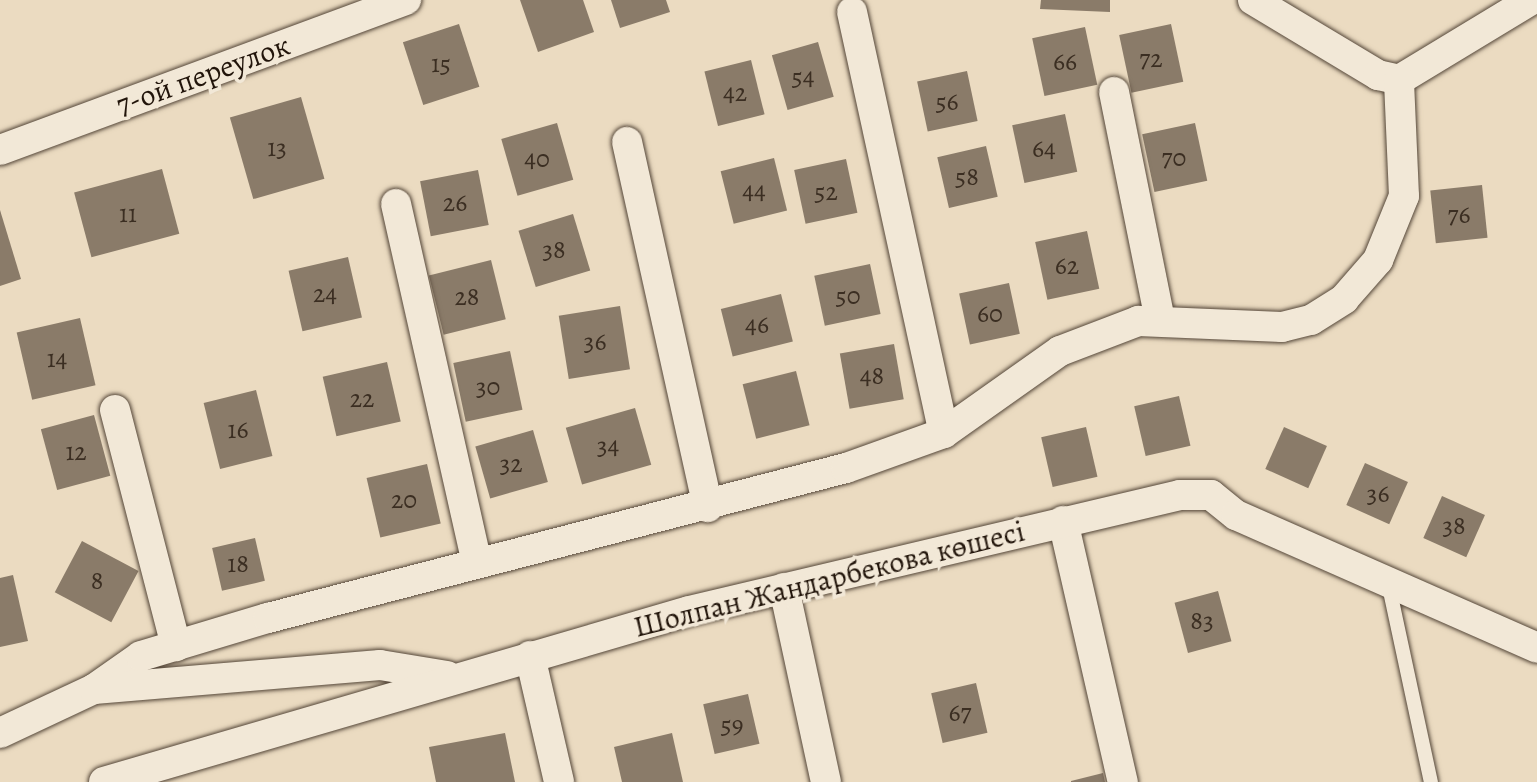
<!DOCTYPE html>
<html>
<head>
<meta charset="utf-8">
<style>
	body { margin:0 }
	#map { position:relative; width:1537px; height:782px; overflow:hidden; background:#ebdbc1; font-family:Alegreya,serif }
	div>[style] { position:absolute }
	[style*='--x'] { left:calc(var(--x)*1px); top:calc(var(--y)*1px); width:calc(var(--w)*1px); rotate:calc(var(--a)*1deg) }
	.building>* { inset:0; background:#8a7b69; transform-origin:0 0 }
	.roads { filter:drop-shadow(0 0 2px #544638) drop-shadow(0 0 2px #544638) }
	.service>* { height:14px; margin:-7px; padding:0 7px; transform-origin:7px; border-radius:7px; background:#f2e8d7 }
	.minor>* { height:30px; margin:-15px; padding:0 15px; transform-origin:15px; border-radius:15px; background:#f2e8d7 }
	span { translate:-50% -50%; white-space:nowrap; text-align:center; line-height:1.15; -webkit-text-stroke:7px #f2e8d7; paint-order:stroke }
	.number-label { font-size:26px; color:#3b2e22 }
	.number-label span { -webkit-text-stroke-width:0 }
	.street-label { font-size:30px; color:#21140a }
</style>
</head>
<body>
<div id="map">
	<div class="building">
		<i style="clip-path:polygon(520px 0,583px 0,594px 32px,538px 52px)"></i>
		<i style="clip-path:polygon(611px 0,666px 0,670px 12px,620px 28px)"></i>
		<i style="clip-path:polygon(1041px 0,1110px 0,1110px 12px,1040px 9px)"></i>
		<i style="left:459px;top:24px;width:66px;height:59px;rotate:72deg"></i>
		<i style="left:1171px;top:24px;width:59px;height:53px;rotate:78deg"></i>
		<i style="left:1085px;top:27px;width:59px;height:54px;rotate:78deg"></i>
		<i style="left:818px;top:42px;width:57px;height:48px;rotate:74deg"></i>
		<i style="left:751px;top:60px;width:56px;height:48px;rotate:76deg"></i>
		<i style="left:967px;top:71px;width:51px;height:51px;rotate:78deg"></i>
		<i style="left:301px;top:97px;width:85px;height:74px;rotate:74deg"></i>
		<i style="left:1065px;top:114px;width:59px;height:54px;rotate:78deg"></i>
		<i style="left:557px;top:123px;width:59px;height:58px;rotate:74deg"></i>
		<i style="left:1195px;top:123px;width:59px;height:54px;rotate:78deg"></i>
		<i style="left:986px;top:146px;width:52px;height:50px;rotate:77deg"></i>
		<i style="left:774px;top:158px;width:54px;height:55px;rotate:76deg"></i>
		<i style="left:846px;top:159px;width:55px;height:53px;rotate:78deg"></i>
		<i style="left:162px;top:169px;width:67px;height:91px;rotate:75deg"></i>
		<i style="left:478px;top:170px;width:56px;height:59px;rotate:79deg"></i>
		<i style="left:1482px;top:185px;width:53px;height:52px;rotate:84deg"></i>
		<i style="clip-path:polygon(0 210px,21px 279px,0 286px)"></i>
		<i style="left:573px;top:214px;width:59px;height:57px;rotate:73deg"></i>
		<i style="left:1087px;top:231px;width:59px;height:53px;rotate:78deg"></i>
		<i style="left:348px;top:257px;width:62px;height:61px;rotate:77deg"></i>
		<i style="left:491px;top:260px;width:61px;height:64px;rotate:76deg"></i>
		<i style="left:870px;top:264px;width:51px;height:57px;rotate:78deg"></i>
		<i style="left:1009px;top:283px;width:52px;height:51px;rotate:78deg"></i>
		<i style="left:781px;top:294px;width:49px;height:62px;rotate:76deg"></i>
		<i style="left:620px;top:306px;width:64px;height:62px;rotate:81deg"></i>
		<i style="left:80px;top:318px;width:69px;height:65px;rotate:77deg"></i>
		<i style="left:894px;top:344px;width:56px;height:55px;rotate:80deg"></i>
		<i style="left:510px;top:351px;width:60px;height:58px;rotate:78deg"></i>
		<i style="left:387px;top:362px;width:61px;height:66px;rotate:77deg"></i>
		<i style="left:796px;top:371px;width:56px;height:55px;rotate:76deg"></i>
		<i style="left:256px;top:390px;width:68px;height:54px;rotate:76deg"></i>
		<i style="left:1179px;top:396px;width:51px;height:46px;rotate:77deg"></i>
		<i style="left:635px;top:408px;width:59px;height:72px;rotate:74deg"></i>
		<i style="left:94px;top:415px;width:63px;height:55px;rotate:75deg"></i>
		<i style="left:1086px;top:427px;width:51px;height:46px;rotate:77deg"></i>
		<i style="left:1284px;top:427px;width:47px;height:46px;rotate:24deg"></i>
		<i style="left:533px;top:430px;width:54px;height:60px;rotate:74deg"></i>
		<i style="left:1365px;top:463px;width:47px;height:46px;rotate:24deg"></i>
		<i style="left:427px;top:464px;width:61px;height:62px;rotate:77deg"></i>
		<i style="left:1442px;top:496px;width:47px;height:46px;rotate:24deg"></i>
		<i style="left:255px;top:538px;width:44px;height:44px;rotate:77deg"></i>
		<i style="left:82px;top:541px;width:64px;height:58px;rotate:28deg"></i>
		<i style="clip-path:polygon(13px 575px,28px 641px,0 647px,0 578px)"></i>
		<i style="left:1218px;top:591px;width:52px;height:45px;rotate:75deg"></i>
		<i style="left:976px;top:683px;width:51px;height:46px;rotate:77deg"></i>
		<i style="left:748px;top:694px;width:51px;height:46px;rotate:77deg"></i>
		<i style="clip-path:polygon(505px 733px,515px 782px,436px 782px,429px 747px)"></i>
		<i style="clip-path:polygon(672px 733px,683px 782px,622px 782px,614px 747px)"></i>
		<i style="clip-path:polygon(1103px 773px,1105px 782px,1071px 782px,1071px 781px)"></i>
	</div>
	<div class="roads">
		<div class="service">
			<i style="--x:1388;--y:582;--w:205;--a:77.9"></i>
		</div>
		<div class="minor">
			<i style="--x:1253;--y:0;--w:146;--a:31"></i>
			<i style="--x:1378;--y:75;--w:22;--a:13"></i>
			<i style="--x:1399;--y:80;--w:154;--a:-31.2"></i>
			<i style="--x:852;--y:12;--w:431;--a:77.7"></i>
			<i style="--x:1114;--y:92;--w:233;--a:78.6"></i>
			<i style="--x:627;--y:142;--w:374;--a:77.5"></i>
			<i style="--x:0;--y:150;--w:433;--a:-20.3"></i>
			<i style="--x:396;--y:204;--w:365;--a:77.3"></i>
			<i style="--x:115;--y:410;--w:244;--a:75.5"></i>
			<i style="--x:1063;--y:521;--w:268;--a:77.1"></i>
			<i style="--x:784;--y:588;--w:198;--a:77.8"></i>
			<i style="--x:530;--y:656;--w:129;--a:77"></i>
			<i style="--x:94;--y:689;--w:57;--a:-35.1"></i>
			<i style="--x:141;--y:656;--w:133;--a:-16.7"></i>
			<i style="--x:268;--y:618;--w:597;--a:-14.55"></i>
			<i style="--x:846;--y:468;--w:104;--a:-19.7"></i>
			<i style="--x:944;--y:433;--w:142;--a:-35.3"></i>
			<i style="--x:1060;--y:351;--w:84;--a:-21"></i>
			<i style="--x:1138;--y:321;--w:144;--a:2.4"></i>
			<i style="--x:1282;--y:327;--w:30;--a:-14"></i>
			<i style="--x:1311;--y:320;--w:39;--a:-32"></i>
			<i style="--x:1344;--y:299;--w:52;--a:-48.9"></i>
			<i style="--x:1378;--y:260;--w:69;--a:-67.9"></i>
			<i style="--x:1404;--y:196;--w:116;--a:-92.5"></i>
			<i style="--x:0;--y:733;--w:104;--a:-25.1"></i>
			<i style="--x:94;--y:689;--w:287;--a:-4.8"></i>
			<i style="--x:380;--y:665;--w:68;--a:9.3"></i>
			<i style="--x:104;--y:782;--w:609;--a:-16.29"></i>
			<i style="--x:689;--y:611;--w:505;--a:-13.29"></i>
			<i style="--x:1180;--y:495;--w:31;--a:0"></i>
			<i style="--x:1211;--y:495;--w:32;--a:39"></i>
			<i style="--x:1236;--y:515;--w:329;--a:23.8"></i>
		</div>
	</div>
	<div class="number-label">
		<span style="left:1151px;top:59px">72</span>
		<span style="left:1065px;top:62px">66</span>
		<span style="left:441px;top:64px">15</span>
		<span style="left:803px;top:77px">54</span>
		<span style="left:735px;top:93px">42</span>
		<span style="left:947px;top:102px">56</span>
		<span style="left:277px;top:148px">13</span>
		<span style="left:1044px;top:149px">64</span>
		<span style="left:1174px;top:158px">70</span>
		<span style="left:537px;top:159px">40</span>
		<span style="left:967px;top:177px">58</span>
		<span style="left:754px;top:191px">44</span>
		<span style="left:826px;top:192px">52</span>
		<span style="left:455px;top:203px">26</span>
		<span style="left:128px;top:214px">11</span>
		<span style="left:1459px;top:215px">76</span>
		<span style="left:554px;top:250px">38</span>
		<span style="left:1067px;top:266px">62</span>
		<span style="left:325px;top:294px">24</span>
		<span style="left:848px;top:296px">50</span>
		<span style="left:467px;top:297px">28</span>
		<span style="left:990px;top:314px">60</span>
		<span style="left:757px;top:325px">46</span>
		<span style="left:595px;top:342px">36</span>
		<span style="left:57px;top:359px">14</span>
		<span style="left:872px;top:376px">48</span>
		<span style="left:488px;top:387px">30</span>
		<span style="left:362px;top:399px">22</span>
		<span style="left:238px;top:430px">16</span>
		<span style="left:608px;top:446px">34</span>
		<span style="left:76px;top:452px">12</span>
		<span style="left:511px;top:464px">32</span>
		<span style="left:1378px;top:494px">36</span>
		<span style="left:404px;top:500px">20</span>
		<span style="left:1454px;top:526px">38</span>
		<span style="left:238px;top:564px">18</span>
		<span style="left:97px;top:581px">8</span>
		<span style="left:1202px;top:621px">83</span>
		<span style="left:960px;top:713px">67</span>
		<span style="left:732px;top:725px">59</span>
	</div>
	<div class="street-label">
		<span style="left:203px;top:75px;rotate:-20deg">7-ой переулок</span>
		<span style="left:829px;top:579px;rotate:-14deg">Шолпан Жандарбекова көшесі</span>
	</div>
</div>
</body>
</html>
